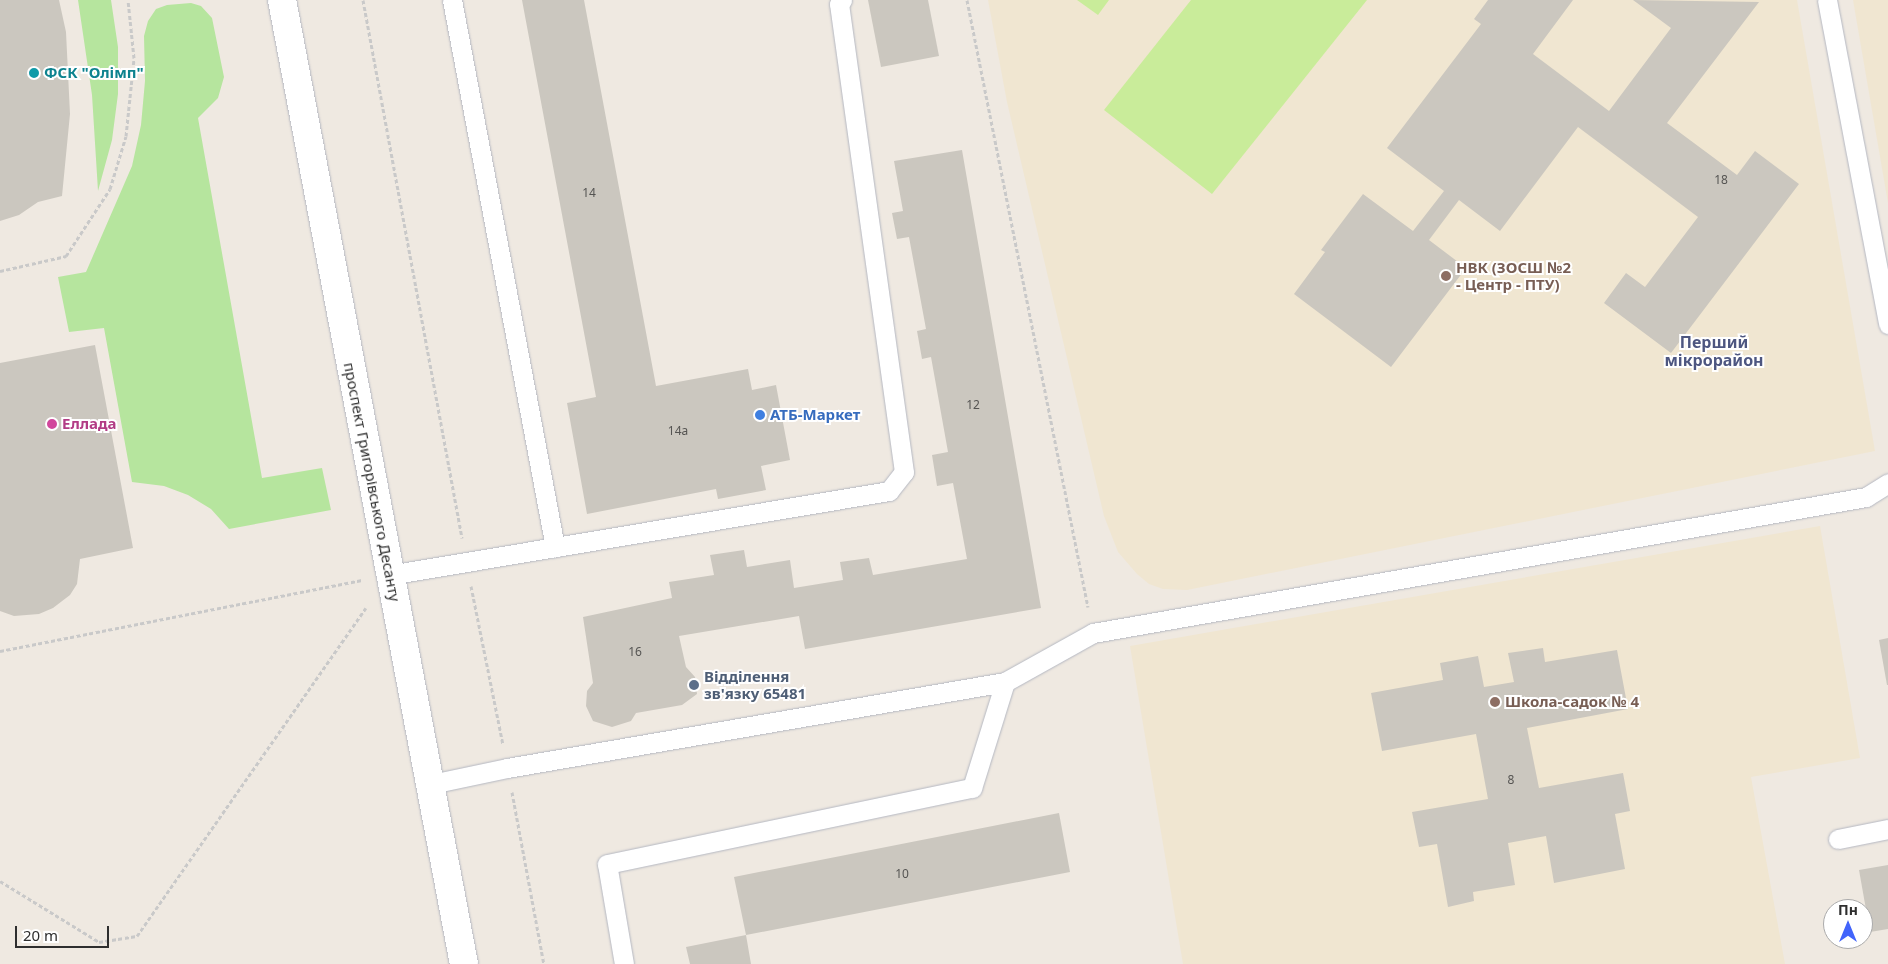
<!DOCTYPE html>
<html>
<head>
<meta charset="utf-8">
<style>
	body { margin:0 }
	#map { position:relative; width:1888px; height:964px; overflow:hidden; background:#efe9e1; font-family:"Noto Sans",sans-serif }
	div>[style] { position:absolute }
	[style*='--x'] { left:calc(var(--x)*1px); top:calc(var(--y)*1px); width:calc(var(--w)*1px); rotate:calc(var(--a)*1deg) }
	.education>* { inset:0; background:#f0e6d1 }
	.green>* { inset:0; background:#b6e59e }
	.pitch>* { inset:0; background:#c9ec9a }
	.building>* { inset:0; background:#cbc7bf }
	.path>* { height:3px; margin-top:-1.5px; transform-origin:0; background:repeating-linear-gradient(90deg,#c9c9c9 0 4px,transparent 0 6.5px) }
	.roads { filter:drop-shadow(0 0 1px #b4b7c1) drop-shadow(0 0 1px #b4b7c1) }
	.service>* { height:19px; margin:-9.5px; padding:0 9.5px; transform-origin:9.5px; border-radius:9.5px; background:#fff }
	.tertiary>* { height:28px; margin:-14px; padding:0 14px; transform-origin:14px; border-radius:14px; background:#fff }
	.dots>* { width:14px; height:14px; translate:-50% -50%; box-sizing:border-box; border:2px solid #fff; border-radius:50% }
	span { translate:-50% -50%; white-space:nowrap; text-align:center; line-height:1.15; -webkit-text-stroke:4px #fff; paint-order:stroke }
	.number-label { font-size:12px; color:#555452 }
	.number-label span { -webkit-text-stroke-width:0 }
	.culture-label { font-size:15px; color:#0d838f; font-weight:700 }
	.left { translate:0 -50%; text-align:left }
	.education-label { font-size:15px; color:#785e54; font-weight:700 }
	.shop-label { font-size:15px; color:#366cbe; font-weight:700 }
	.hotel-label { font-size:15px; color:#b23c85; font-weight:700 }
	.street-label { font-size:15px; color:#2e2e2e }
	.service-label { font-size:15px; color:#4e5e75; font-weight:700 }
	.neighbourhood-label { font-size:16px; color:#4d5680; font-weight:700 }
	.north { position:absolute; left:1823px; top:899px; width:50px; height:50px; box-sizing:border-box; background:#fff; border:1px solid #ababab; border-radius:50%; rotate:0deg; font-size:14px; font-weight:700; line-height:20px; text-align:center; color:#2e2e2e }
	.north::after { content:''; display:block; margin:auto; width:18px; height:22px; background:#4264fb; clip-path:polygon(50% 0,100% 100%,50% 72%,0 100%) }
	.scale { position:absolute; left:15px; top:926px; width:94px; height:22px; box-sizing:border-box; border:2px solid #2e2e2e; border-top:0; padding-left:6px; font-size:15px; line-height:18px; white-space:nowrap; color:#2e2e2e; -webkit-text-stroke:4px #fff; paint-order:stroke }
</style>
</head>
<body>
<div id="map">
	<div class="education">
		<i style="clip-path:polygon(988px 0,1797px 0,1875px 451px,1187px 590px,1163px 589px,1149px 584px,1137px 574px,1118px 552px,1104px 516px,1007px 102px)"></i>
		<i style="clip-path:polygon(1853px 0,1888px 0,1888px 203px)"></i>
		<i style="clip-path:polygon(1820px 526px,1860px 758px,1751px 777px,1785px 964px,1183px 964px,1130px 646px)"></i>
	</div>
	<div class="green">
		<i style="clip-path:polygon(78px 0,111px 0,118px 47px,118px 94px,112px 140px,98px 191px,92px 95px)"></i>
		<i style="clip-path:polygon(191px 3px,201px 6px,212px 18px,224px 77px,218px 98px,198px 118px,262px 478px,322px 468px,331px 510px,229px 529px,211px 509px,188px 495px,164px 486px,132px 482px,104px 328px,69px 332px,58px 277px,86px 272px,132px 166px,141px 125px,145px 81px,144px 36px,148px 21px,156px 9px,167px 5px)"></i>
	</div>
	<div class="pitch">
		<i style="clip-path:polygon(1077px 0,1109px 0,1098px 15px)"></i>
		<i style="clip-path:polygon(1191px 0,1367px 0,1212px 194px,1104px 110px)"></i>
	</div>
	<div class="building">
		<i style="clip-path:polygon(0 0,59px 0,66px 32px,70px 114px,62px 196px,38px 202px,19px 215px,0 221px)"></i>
		<i style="clip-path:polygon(522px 0,584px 0,656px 386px,748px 369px,752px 390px,776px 385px,790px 460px,761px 466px,766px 490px,718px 499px,716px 489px,587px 514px,567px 403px,596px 397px)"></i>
		<i style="clip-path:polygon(868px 0,928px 0,939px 56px,881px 67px)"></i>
		<i style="clip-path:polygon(1488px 0,1573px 0,1533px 54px,1609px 111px,1671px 28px,1633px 0,1759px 2px,1667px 123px,1737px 175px,1755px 151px,1799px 184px,1671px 353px,1604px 303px,1626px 273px,1645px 287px,1698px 217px,1578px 127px,1500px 231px,1459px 200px,1429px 240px,1466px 268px,1391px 367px,1294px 294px,1325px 252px,1321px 250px,1363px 194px,1413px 231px,1444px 191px,1387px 148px,1481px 24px,1474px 19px)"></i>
		<i style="clip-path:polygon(962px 150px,1041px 608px,805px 649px,799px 616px,679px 636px,686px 667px,695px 677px,697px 694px,682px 705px,636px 713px,631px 721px,612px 727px,593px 721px,586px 706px,587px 691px,593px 683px,583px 617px,672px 598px,669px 582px,714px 575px,710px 555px,744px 550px,747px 567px,790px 560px,794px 588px,843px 580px,840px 562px,869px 558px,873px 575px,967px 559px,953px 483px,937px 486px,932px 455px,948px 452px,931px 357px,922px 359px,917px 331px,926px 329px,909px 237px,897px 239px,892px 213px,903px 211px,894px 161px)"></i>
		<i style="clip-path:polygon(95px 345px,133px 548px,80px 559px,77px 584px,70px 595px,53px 608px,39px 614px,14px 616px,0 611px,0 363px)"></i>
		<i style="clip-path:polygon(1888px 638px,1888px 685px,1887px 685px,1879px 640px)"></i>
		<i style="clip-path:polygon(1543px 648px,1545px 662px,1617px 650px,1628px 709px,1527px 728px,1539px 788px,1623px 773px,1630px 811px,1615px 814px,1625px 869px,1554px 883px,1546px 836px,1508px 843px,1515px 885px,1473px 892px,1474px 901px,1448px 907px,1437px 844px,1419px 847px,1412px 812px,1488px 799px,1476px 734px,1382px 751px,1371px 693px,1443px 680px,1440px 663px,1478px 656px,1484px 687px,1514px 682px,1508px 653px)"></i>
		<i style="clip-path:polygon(1059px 813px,1070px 872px,746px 935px,751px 964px,690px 964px,686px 947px,746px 935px,734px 877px)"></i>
		<i style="clip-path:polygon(1888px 865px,1888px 929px,1870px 932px,1859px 870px)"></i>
	</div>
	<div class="path">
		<i style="--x:363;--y:0;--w:547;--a:79.57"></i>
		<i style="--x:967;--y:0;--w:619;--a:78.73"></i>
		<i style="--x:0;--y:271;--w:68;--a:-12.8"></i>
		<i style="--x:66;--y:256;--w:80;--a:-56.7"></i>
		<i style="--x:110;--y:189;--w:55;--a:-73.2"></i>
		<i style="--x:126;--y:136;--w:78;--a:-84.1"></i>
		<i style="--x:134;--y:58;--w:58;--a:-95.9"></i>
		<i style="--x:471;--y:586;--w:161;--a:78.6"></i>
		<i style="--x:0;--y:651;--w:369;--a:-11.1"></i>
		<i style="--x:512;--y:792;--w:175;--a:79.5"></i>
		<i style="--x:0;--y:881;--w:116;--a:31.6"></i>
		<i style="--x:99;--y:942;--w:38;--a:-9"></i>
		<i style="--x:137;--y:936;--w:400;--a:-55.1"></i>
	</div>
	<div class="roads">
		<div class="service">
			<i style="--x:452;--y:0;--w:557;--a:79.34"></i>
			<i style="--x:1827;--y:0;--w:330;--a:79.3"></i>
			<i style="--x:389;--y:575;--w:507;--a:-9.54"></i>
			<i style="--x:889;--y:491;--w:24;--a:-52"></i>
			<i style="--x:904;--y:472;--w:472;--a:-97.9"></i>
			<i style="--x:839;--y:4;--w:5;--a:-53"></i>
			<i style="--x:431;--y:784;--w:78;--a:-11.9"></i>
			<i style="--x:507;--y:768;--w:505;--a:-9.8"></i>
			<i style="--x:1005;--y:682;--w:101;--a:-29.1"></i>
			<i style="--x:1093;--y:633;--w:785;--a:-9.98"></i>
			<i style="--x:1866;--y:497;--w:26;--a:-32"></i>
			<i style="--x:1838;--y:839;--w:51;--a:-11.3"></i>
			<i style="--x:624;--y:964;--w:101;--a:-99.6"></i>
			<i style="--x:607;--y:864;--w:373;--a:-11.8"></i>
			<i style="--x:972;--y:788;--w:111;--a:-72.7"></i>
		</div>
		<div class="tertiary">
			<i style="--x:282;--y:0;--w:981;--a:79.31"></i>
		</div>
	</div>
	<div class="dots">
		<i style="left:34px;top:73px;background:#0f9aa8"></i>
		<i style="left:1446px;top:276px;background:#8d6e63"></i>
		<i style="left:760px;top:415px;background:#3f7fe0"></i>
		<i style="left:52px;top:424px;background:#d1479c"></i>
		<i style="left:694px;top:685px;background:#5c6f8a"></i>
		<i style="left:1495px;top:702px;background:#8d6e63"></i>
	</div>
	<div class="number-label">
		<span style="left:1721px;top:180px">18</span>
		<span style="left:589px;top:193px">14</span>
		<span style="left:973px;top:405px">12</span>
		<span style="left:678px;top:431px">14а</span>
		<span style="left:635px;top:652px">16</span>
		<span style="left:1511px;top:780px">8</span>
		<span style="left:902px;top:874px">10</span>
	</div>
	<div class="culture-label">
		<span class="left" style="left:44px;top:73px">ФСК "Олімп"</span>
	</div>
	<div class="education-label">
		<span class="left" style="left:1456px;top:276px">НВК (ЗОСШ №2<br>- Центр - ПТУ)</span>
		<span class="left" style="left:1505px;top:702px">Школа-садок № 4</span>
	</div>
	<div class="shop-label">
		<span class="left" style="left:770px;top:415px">АТБ-Маркет</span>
	</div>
	<div class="hotel-label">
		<span class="left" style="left:62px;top:424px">Еллада</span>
	</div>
	<div class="street-label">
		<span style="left:372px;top:482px;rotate:79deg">проспект Григорівського Десанту</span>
	</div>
	<div class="service-label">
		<span class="left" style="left:704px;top:685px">Відділення<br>зв'язку 65481</span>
	</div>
	<div class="neighbourhood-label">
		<span style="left:1714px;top:351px">Перший<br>мікрорайон</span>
	</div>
	<div class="north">Пн</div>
	<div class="scale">20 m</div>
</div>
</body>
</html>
